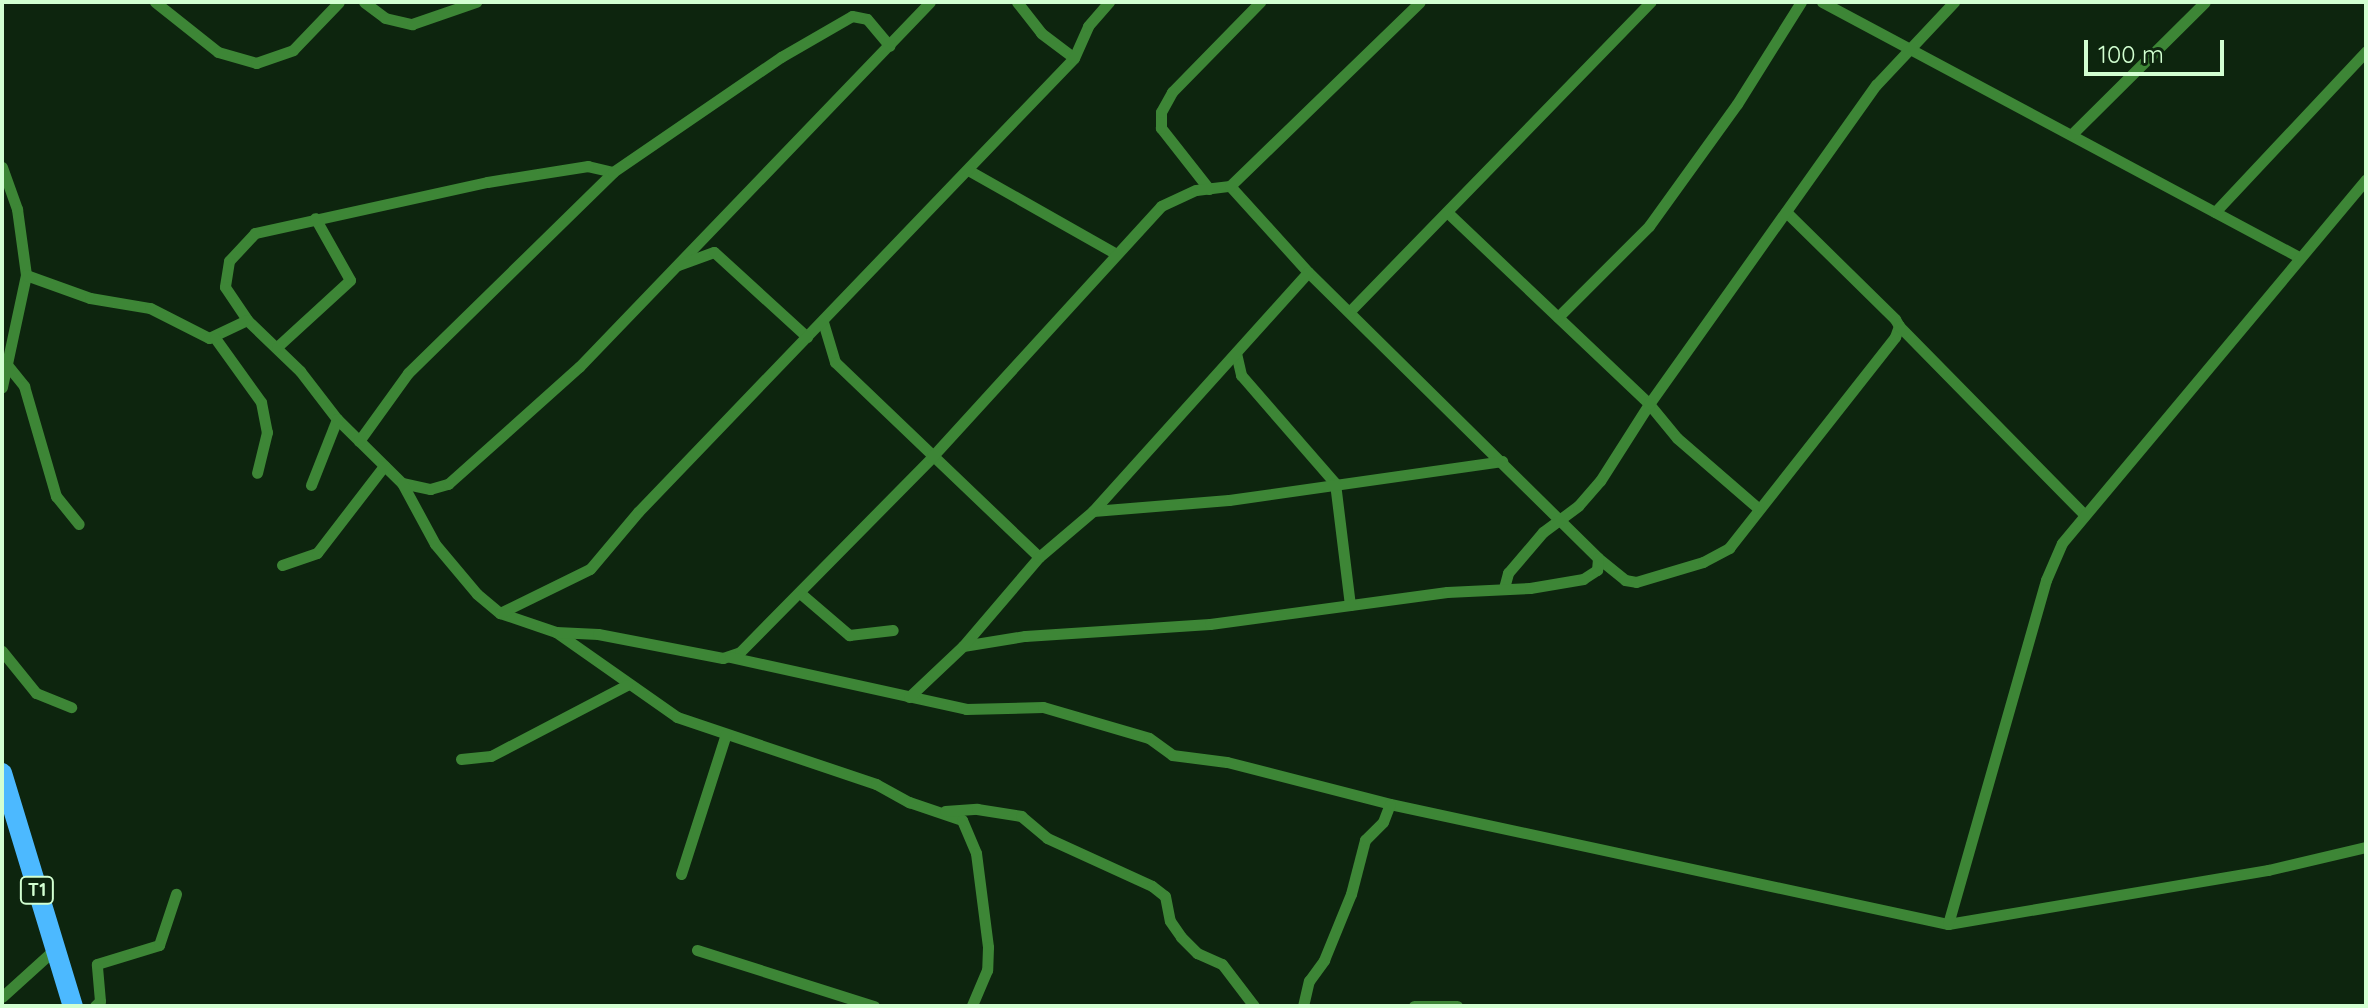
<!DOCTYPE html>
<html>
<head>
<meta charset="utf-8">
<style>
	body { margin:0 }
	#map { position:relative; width:2368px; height:1008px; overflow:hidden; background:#0d250e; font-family:Quicksand,sans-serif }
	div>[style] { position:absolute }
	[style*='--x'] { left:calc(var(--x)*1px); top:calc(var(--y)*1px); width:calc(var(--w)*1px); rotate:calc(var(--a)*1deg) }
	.street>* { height:11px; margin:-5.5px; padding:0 5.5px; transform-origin:5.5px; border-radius:5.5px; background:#3d8636 }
	.highway>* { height:20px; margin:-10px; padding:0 10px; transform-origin:10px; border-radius:10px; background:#4cb9ff }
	span { translate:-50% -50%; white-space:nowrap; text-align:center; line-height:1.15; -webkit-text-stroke:6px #0d250e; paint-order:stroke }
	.shield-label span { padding:2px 6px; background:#0d250e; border:2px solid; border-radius:6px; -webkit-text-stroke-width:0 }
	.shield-label { font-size:18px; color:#d2ffd1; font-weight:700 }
	.frame { position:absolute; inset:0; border:4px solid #d2ffd1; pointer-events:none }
	.scale { position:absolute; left:2084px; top:40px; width:140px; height:36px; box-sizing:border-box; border:4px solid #d2ffd1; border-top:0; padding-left:10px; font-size:24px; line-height:28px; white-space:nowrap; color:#d2ffd1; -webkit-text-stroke:6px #0d250e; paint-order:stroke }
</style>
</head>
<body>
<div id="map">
	<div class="street">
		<i style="--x:155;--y:2;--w:80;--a:38.4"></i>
		<i style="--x:218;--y:52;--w:40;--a:16"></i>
		<i style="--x:256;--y:63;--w:39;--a:-19"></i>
		<i style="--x:293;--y:50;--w:66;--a:-46.2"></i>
		<i style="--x:364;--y:2;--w:26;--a:37"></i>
		<i style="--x:385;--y:18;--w:28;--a:13"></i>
		<i style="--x:412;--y:24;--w:68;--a:-19"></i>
		<i style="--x:1017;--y:2;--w:39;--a:52"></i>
		<i style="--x:1041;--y:33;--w:41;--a:37.1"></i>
		<i style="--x:1822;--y:2;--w:541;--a:28.13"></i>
		<i style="--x:2072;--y:134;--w:187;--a:-44.8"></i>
		<i style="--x:2;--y:167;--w:45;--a:70.3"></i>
		<i style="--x:17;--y:209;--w:67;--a:82.2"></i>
		<i style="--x:26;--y:275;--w:115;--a:102.1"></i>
		<i style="--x:968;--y:170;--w:167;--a:29.5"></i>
		<i style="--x:613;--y:172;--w:26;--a:-167"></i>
		<i style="--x:588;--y:166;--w:102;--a:171"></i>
		<i style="--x:487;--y:182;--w:238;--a:167.6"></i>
		<i style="--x:255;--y:233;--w:38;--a:133"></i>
		<i style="--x:229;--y:261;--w:26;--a:99"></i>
		<i style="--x:225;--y:287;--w:40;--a:56"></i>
		<i style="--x:247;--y:320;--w:74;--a:43.9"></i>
		<i style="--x:300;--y:371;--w:61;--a:52.4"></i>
		<i style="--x:337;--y:419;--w:91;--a:44.6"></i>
		<i style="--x:402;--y:483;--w:29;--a:12"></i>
		<i style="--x:430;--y:489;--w:19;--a:-16"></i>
		<i style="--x:448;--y:484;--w:176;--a:-41.8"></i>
		<i style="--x:579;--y:367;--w:506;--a:-46.12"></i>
		<i style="--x:1230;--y:186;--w:116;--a:47.8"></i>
		<i style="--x:1308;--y:272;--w:407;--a:44.6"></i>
		<i style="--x:1598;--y:558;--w:35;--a:39"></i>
		<i style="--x:1625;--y:580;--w:11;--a:10"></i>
		<i style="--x:1636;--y:582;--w:70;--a:-16.6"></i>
		<i style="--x:1703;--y:562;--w:30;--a:-28"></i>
		<i style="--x:1729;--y:548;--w:268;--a:-51.8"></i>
		<i style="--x:1895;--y:337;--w:12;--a:-70"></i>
		<i style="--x:1899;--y:326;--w:8;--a:-120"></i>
		<i style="--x:1895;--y:319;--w:153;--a:-135.5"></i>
		<i style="--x:1209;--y:189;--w:78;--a:-128.2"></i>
		<i style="--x:1161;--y:128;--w:16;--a:-90"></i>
		<i style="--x:1161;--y:112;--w:23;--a:-61"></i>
		<i style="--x:1172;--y:92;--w:126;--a:-45.6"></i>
		<i style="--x:1447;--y:212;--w:279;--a:43.5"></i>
		<i style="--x:1649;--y:404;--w:44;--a:50.5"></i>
		<i style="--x:1677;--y:438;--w:108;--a:40.9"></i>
		<i style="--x:2215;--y:212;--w:221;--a:-46.8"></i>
		<i style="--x:678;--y:265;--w:38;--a:-20"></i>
		<i style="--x:714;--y:252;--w:126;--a:42.4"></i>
		<i style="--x:26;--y:275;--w:68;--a:19.8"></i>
		<i style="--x:90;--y:298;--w:61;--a:9.5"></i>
		<i style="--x:150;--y:308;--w:66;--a:27"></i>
		<i style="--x:209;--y:338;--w:42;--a:-25.3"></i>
		<i style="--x:1350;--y:311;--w:431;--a:-45.8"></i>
		<i style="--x:1558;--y:317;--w:129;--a:-45"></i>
		<i style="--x:1649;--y:226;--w:150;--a:-54.2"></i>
		<i style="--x:1737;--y:104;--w:120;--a:-57.9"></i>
		<i style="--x:823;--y:322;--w:42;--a:73.3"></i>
		<i style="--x:835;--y:362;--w:282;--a:43.7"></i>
		<i style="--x:1899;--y:326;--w:265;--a:45.5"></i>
		<i style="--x:215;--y:338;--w:79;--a:54.3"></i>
		<i style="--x:261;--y:402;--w:31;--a:79"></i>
		<i style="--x:267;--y:432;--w:42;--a:103.7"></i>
		<i style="--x:277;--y:347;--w:99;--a:-42.5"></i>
		<i style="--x:350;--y:280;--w:71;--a:-119.4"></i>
		<i style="--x:1236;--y:353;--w:23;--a:77"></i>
		<i style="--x:1241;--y:375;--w:143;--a:49"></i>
		<i style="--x:1335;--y:483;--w:123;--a:83"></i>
		<i style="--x:8;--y:366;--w:26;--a:51"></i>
		<i style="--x:24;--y:386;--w:115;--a:73.8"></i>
		<i style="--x:56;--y:496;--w:36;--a:51"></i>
		<i style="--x:359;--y:441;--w:84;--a:-54.2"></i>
		<i style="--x:408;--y:373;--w:287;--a:-44.4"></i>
		<i style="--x:613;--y:172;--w:204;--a:-34.4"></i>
		<i style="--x:781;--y:57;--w:82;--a:-30"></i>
		<i style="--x:852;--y:16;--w:15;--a:11"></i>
		<i style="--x:867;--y:19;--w:35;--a:50"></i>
		<i style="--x:402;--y:483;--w:69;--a:61.6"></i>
		<i style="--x:435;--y:544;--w:65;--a:50"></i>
		<i style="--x:477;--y:594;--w:30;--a:40"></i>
		<i style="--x:500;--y:613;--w:59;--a:18.7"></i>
		<i style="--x:556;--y:632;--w:148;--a:35.1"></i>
		<i style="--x:677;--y:717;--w:210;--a:18.6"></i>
		<i style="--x:876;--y:784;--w:38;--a:29"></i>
		<i style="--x:909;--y:802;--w:56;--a:18.8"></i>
		<i style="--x:962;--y:820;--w:36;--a:67"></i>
		<i style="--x:976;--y:853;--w:95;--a:82.7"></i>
		<i style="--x:988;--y:947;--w:23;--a:92"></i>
		<i style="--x:987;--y:970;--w:39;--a:113"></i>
		<i style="--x:311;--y:485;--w:71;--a:-68.5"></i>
		<i style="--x:1093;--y:511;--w:136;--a:-4.6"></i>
		<i style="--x:1229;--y:500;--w:276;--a:-8.1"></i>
		<i style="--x:282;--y:565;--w:37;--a:-19"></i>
		<i style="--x:317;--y:553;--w:110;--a:-52.4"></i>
		<i style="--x:1504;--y:588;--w:16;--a:-75"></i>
		<i style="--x:1508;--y:573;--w:54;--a:-49.5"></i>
		<i style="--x:1543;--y:532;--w:44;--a:-36.6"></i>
		<i style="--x:1578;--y:506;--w:33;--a:-49"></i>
		<i style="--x:1600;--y:481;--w:91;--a:-57.5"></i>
		<i style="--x:1649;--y:404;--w:392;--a:-54.6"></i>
		<i style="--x:1876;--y:85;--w:114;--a:-46.8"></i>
		<i style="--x:800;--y:593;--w:65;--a:40.6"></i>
		<i style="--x:849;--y:635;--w:44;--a:-6.5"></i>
		<i style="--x:500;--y:613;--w:100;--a:-26.1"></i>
		<i style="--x:590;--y:569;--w:75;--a:-49.9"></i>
		<i style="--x:638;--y:512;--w:629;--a:-46.16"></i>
		<i style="--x:1074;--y:58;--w:35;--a:-66"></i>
		<i style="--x:1088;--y:26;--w:32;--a:-49"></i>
		<i style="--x:556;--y:632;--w:42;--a:2.7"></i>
		<i style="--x:598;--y:634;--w:127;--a:10.9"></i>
		<i style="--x:723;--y:658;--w:18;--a:-19"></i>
		<i style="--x:740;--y:652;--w:272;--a:-45.4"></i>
		<i style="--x:931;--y:458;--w:341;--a:-47.6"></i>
		<i style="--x:1161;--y:206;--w:38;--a:-25"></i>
		<i style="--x:1196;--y:190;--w:34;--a:-7"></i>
		<i style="--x:1230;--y:186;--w:264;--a:-44.1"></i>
		<i style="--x:963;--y:646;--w:63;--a:-9.2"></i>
		<i style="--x:1025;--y:636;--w:185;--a:-3.7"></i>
		<i style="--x:1210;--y:624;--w:239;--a:-7.7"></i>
		<i style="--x:1447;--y:592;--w:83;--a:-2.8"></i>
		<i style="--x:1530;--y:588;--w:54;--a:-9.6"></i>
		<i style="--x:1583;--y:579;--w:17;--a:-33"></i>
		<i style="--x:1597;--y:570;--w:12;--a:-85"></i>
		<i style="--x:2;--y:651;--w:54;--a:51"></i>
		<i style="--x:36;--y:693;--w:38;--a:22"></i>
		<i style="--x:730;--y:657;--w:242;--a:12.4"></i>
		<i style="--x:966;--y:709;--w:77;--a:-1.5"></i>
		<i style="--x:1043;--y:707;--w:110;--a:16.3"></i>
		<i style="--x:1149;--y:738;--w:29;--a:36"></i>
		<i style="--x:1172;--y:755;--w:55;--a:7.3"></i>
		<i style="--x:1227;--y:762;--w:168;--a:14.4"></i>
		<i style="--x:1390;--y:804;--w:571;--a:12.14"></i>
		<i style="--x:1948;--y:924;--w:325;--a:-9.6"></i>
		<i style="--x:2268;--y:870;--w:101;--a:-13.2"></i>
		<i style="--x:909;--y:697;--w:74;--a:-43.4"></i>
		<i style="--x:963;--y:646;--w:117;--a:-49.5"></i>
		<i style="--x:1039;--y:557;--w:71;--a:-40.4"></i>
		<i style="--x:1093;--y:511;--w:321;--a:-48"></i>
		<i style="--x:461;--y:759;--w:30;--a:-6"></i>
		<i style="--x:491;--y:756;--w:153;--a:-27.6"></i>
		<i style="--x:945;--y:811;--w:32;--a:-4"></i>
		<i style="--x:977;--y:809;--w:45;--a:9"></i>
		<i style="--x:1021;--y:816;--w:34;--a:40"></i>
		<i style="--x:1047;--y:838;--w:115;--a:24.6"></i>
		<i style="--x:1152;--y:886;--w:16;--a:38"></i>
		<i style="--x:1165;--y:896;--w:25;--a:79"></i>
		<i style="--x:1170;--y:921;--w:19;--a:55"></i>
		<i style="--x:1181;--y:937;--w:23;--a:45"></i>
		<i style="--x:1197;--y:953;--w:27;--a:24"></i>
		<i style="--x:1222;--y:964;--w:53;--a:52.7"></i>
		<i style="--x:681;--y:874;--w:147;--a:-72.2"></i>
		<i style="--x:1948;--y:924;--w:358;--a:-74.1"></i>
		<i style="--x:2046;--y:580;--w:40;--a:-66.6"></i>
		<i style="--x:2062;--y:543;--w:474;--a:-50.1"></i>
		<i style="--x:697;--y:950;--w:186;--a:17.6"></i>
		<i style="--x:2;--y:997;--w:72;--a:-42.2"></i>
		<i style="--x:95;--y:1006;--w:7;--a:-45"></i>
		<i style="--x:100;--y:1001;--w:37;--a:-95"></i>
		<i style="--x:97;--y:964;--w:65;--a:-17"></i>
		<i style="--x:159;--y:945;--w:54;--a:-71.6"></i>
		<i style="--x:1303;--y:1006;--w:26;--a:-77"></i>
		<i style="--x:1309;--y:981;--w:26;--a:-54"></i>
		<i style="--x:1324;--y:960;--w:71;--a:-67.8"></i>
		<i style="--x:1351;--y:894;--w:56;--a:-75.5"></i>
		<i style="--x:1365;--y:840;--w:25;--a:-45"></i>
		<i style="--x:1383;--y:822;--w:19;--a:-69"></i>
		<i style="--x:1414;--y:1006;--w:43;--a:0"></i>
	</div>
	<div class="highway">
		<i style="--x:2;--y:773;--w:244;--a:73.1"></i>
	</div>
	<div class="shield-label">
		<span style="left:37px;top:890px">T1</span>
	</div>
	<div class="frame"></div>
	<div class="scale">100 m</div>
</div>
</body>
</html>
